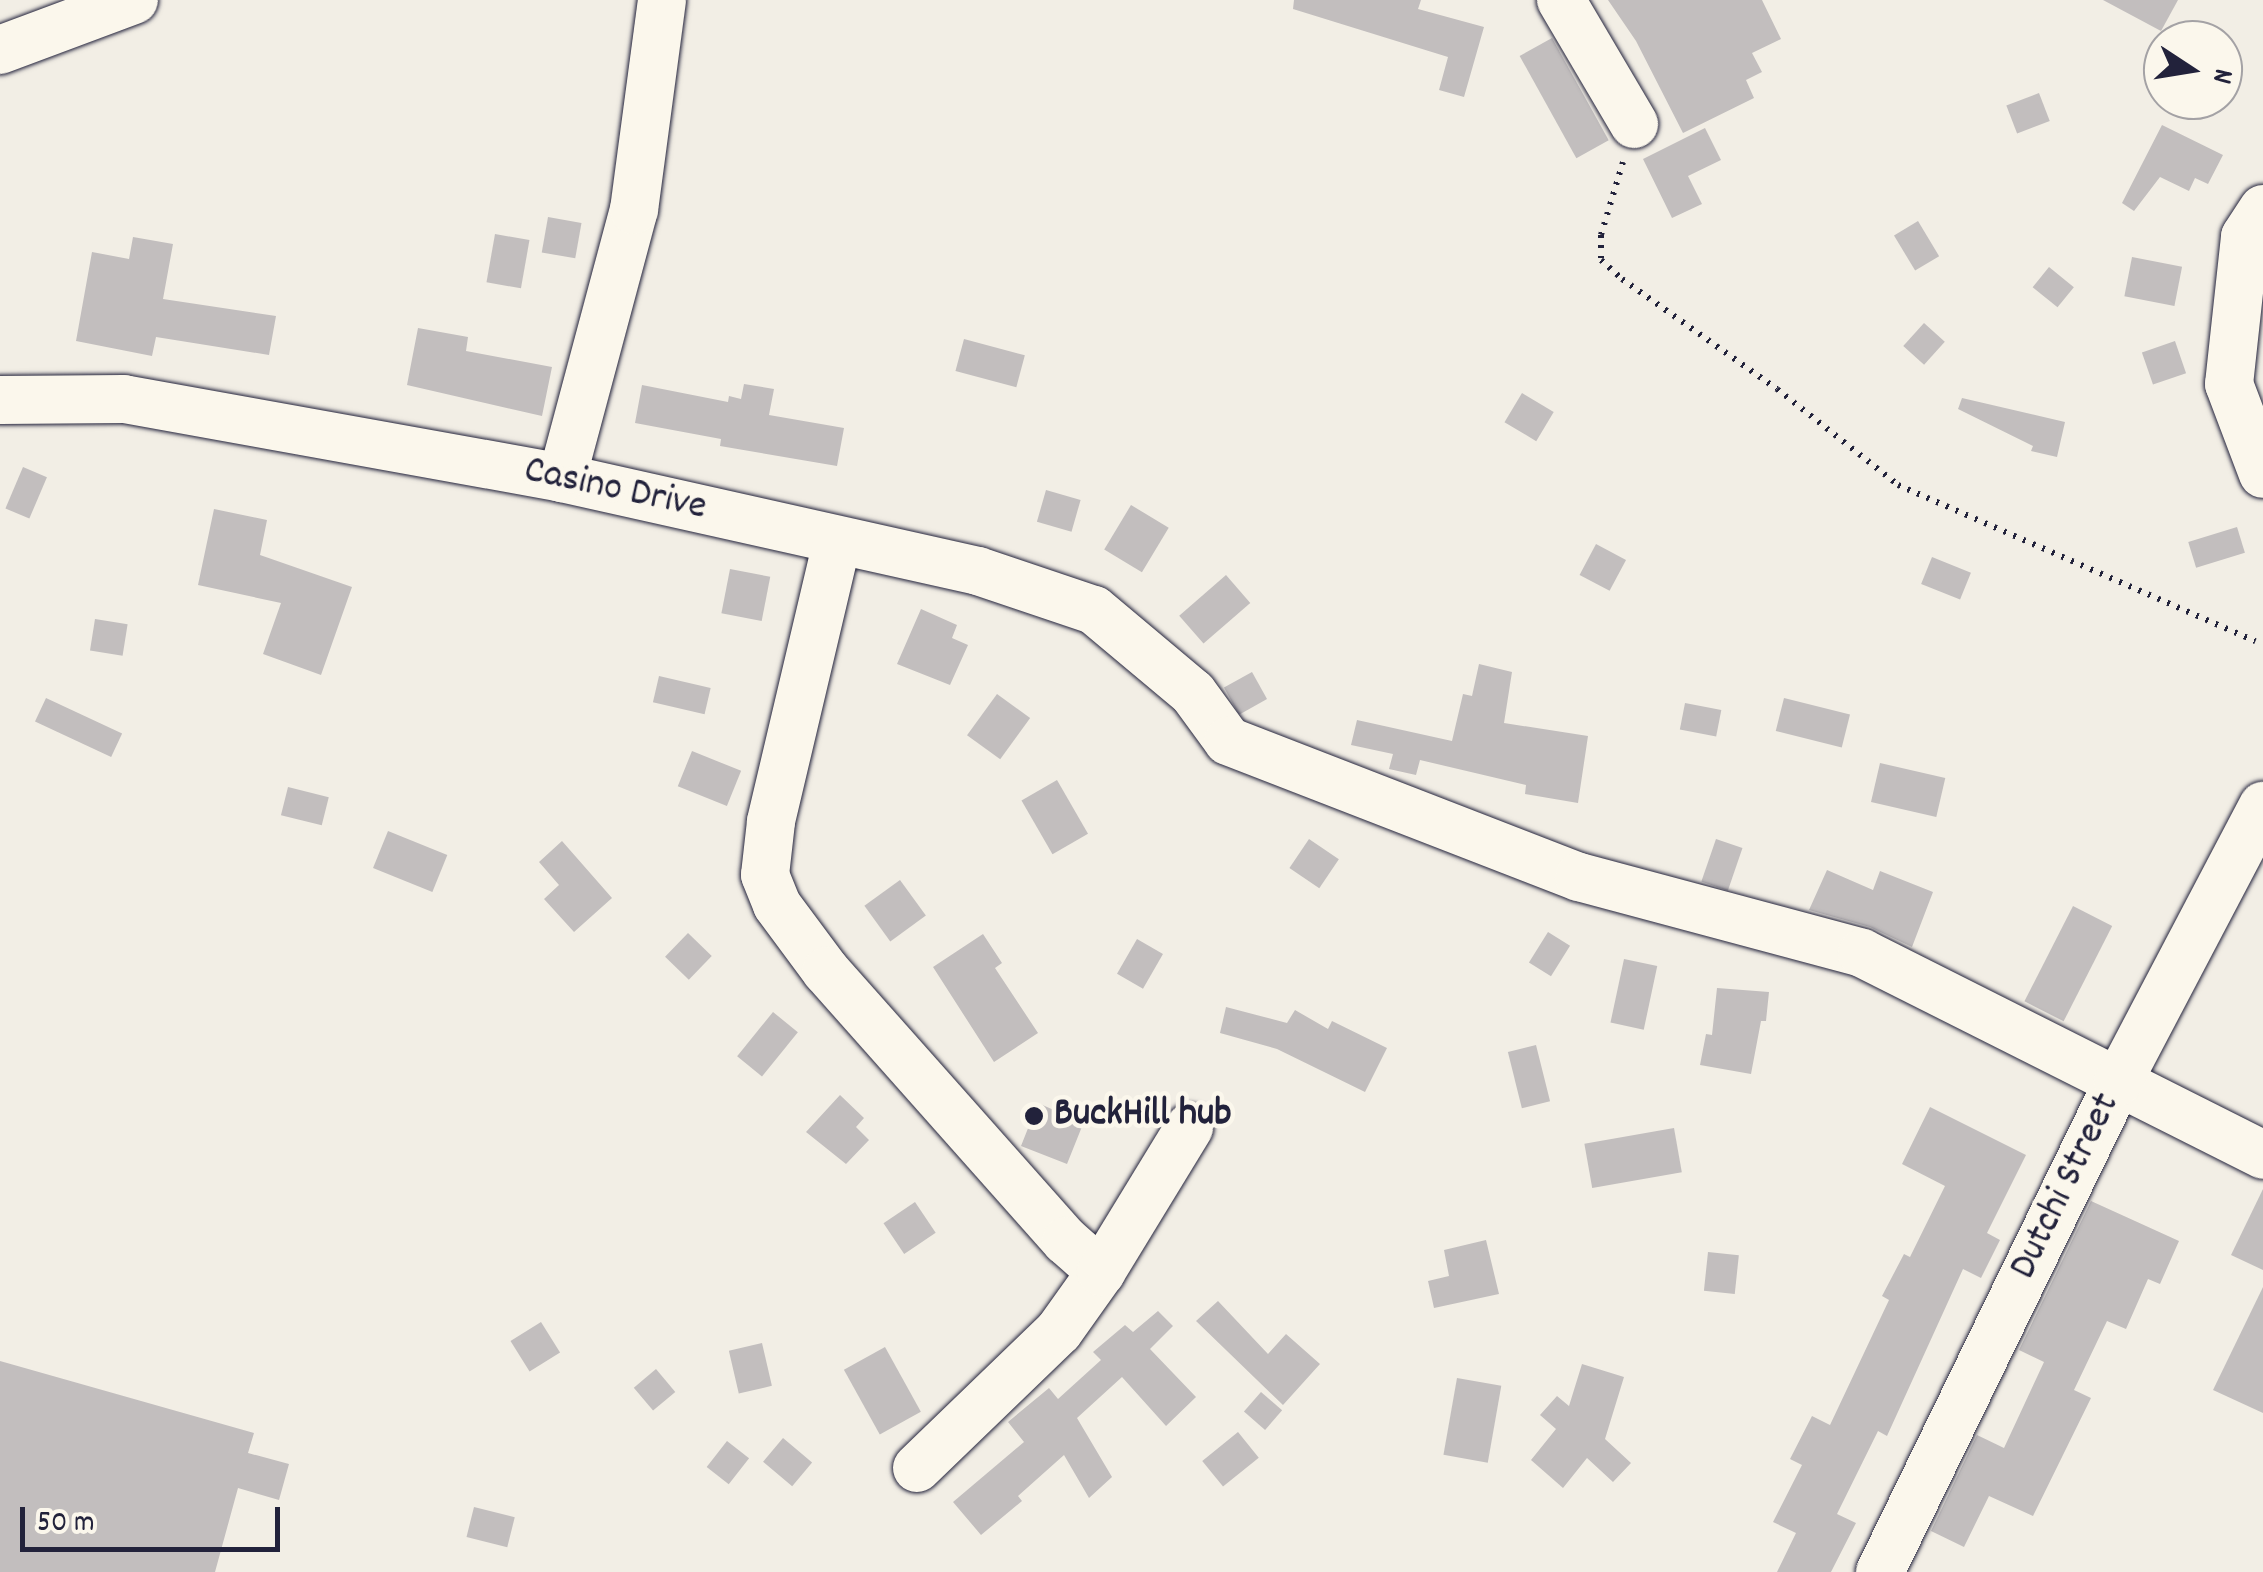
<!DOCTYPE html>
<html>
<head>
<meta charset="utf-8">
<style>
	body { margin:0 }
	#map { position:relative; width:2263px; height:1572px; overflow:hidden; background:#f2eee5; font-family:Dekko,sans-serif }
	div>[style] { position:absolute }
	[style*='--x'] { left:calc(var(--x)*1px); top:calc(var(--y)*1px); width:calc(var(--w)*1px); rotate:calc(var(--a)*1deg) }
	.building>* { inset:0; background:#c2bebe; transform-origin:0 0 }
	.path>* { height:6px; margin-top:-3px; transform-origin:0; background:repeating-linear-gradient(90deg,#22223b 0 2.5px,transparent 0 10.5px) }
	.roads { filter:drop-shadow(0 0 2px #22223b) drop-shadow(0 0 2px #22223b) }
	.minor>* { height:48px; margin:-24px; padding:0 24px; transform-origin:24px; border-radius:24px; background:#fbf7ec }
	.dots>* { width:28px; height:28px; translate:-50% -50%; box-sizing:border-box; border:5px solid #fbf7ec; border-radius:50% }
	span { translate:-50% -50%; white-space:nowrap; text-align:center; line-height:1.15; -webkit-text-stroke:9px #fbf7ec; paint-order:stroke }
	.street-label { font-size:40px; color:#22223b }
	.poi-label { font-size:40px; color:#22223b; font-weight:700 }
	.left { translate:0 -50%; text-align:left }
	.north { position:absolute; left:2143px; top:20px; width:100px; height:100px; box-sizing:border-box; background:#fbf7ec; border:2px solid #a4a2a5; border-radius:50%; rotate:102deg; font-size:28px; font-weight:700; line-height:40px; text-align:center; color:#22223b }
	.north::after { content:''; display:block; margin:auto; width:35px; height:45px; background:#22223b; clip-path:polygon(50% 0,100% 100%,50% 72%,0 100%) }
	.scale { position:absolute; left:20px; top:1507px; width:260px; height:45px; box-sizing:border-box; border:5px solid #22223b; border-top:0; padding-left:12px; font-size:30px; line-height:35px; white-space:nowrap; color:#22223b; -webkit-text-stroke:8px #fbf7ec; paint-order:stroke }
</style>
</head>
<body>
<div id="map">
	<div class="building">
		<i style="clip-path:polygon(1294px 0,1421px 0,1418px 9px,1484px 27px,1464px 97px,1439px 90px,1448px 57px,1293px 9px)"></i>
		<i style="clip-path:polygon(1608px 0,1762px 0,1781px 39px,1752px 53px,1762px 72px,1746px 80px,1754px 98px,1683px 133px,1636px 41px)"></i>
		<i style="clip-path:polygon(2103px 0,2178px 0,2161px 31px)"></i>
		<i style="left:1552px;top:38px;width:117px;height:37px;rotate:61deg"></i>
		<i style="left:2039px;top:93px;width:30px;height:35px;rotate:69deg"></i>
		<i style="clip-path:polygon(2162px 125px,2223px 155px,2208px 184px,2195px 178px,2189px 191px,2160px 177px,2134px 211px,2122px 203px)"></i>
		<i style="clip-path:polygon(1705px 128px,1721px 160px,1688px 176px,1702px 204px,1672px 218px,1643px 159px)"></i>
		<i style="left:548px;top:217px;width:34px;height:36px;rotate:10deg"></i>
		<i style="left:1918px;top:221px;width:41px;height:28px;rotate:59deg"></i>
		<i style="left:495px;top:234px;width:35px;height:49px;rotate:10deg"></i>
		<i style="clip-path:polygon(133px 237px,173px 244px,163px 299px,276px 316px,269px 355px,156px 337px,152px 356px,76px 341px,92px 252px,129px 259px)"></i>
		<i style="left:2132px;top:257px;width:51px;height:40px;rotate:11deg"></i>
		<i style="left:2049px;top:267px;width:32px;height:26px;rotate:39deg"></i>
		<i style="left:1924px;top:323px;width:28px;height:31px;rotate:42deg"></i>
		<i style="clip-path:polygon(418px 328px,468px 337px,466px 351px,552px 367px,542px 416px,407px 385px)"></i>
		<i style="left:964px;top:339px;width:63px;height:33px;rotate:15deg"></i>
		<i style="left:2175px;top:341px;width:34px;height:35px;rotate:71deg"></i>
		<i style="clip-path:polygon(744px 384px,774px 389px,769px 415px,844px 428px,837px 466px,720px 446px,721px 439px,635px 423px,642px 385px,728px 402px,729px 396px,741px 399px)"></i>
		<i style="left:1522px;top:393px;width:37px;height:34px;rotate:31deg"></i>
		<i style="clip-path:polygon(1962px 398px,2065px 422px,2057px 457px,2031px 451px,2033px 446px,1958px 409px)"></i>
		<i style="left:23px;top:467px;width:26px;height:45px;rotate:23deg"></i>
		<i style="left:1046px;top:490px;width:36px;height:33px;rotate:16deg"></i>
		<i style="left:1131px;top:505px;width:44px;height:52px;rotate:31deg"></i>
		<i style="clip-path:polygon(214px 509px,267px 520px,260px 555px,352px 587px,321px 675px,263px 654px,281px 603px,198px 585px)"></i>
		<i style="left:2237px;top:527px;width:27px;height:51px;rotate:73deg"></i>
		<i style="left:1596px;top:544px;width:34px;height:35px;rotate:28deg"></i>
		<i style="left:1932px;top:557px;width:42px;height:29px;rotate:22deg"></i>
		<i style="left:730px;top:569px;width:41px;height:45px;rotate:11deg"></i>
		<i style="left:1226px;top:575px;width:37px;height:62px;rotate:49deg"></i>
		<i style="clip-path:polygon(921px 609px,957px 625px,952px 638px,968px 645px,950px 685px,897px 664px)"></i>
		<i style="left:95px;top:619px;width:33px;height:32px;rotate:9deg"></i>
		<i style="clip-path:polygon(1479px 664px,1512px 672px,1504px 723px,1588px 736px,1578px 803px,1525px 794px,1526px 785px,1420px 760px,1416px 775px,1389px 769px,1393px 754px,1351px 745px,1357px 720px,1452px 741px,1463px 694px,1472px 696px)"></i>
		<i style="left:1252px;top:672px;width:31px;height:32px;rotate:61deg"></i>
		<i style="left:659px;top:676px;width:53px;height:27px;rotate:13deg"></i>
		<i style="left:997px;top:694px;width:41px;height:51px;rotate:36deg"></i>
		<i style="left:46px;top:698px;width:84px;height:26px;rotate:25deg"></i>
		<i style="left:1784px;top:698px;width:68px;height:34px;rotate:14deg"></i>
		<i style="left:1685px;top:703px;width:37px;height:27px;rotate:11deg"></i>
		<i style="left:692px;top:751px;width:53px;height:38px;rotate:22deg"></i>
		<i style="left:1880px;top:763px;width:67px;height:40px;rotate:13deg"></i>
		<i style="left:1057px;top:780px;width:62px;height:41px;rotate:60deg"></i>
		<i style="left:288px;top:787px;width:42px;height:29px;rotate:14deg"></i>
		<i style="left:388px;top:831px;width:64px;height:40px;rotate:22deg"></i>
		<i style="left:1309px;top:839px;width:36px;height:35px;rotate:34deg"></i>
		<i style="left:1716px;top:839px;width:28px;height:45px;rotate:19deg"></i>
		<i style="clip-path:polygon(562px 841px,612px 898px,574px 932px,544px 899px,559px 885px,539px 862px)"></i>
		<i style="clip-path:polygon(1827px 870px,1873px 890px,1880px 871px,1933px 892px,1912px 947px,1870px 927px,1809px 910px)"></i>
		<i style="left:900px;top:880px;width:44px;height:44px;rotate:54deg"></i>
		<i style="left:2073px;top:906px;width:44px;height:107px;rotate:27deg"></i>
		<i style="left:1548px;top:932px;width:26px;height:36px;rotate:32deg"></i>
		<i style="left:688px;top:933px;width:33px;height:33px;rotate:44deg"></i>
		<i style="clip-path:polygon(983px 934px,1002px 963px,995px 968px,1038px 1033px,994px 1062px,933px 967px)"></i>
		<i style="left:1137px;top:939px;width:30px;height:40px;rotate:30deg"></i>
		<i style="left:1624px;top:959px;width:34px;height:65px;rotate:12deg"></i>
		<i style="clip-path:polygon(1717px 988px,1769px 992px,1766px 1021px,1761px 1021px,1751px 1074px,1700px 1065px,1706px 1034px,1712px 1035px)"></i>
		<i style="clip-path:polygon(1226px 1007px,1287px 1023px,1295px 1010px,1328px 1029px,1332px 1021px,1387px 1048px,1365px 1092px,1277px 1049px,1220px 1033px)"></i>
		<i style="left:773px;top:1012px;width:32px;height:57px;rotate:39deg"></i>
		<i style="left:1536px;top:1045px;width:58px;height:29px;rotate:76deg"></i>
		<i style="clip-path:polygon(840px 1095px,864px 1118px,856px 1127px,869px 1140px,846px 1164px,806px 1132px)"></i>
		<i style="clip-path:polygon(1038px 1103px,1056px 1111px,1060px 1103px,1087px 1114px,1067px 1164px,1021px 1146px)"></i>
		<i style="clip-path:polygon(1930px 1107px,2026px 1155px,1987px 1233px,2000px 1240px,1981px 1278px,1963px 1269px,1887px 1436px,1878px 1431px,1837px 1514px,1856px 1523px,1831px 1572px,1777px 1572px,1796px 1533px,1773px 1522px,1802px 1465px,1790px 1459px,1812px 1416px,1830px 1425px,1889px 1300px,1882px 1296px,1904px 1254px,1910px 1257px,1945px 1186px,1902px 1164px)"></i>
		<i style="left:1674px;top:1128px;width:45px;height:91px;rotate:80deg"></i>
		<i style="clip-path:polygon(2263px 1189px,2263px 1270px,2231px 1255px)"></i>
		<i style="clip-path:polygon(2091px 1201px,2179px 1241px,2160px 1284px,2148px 1279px,2126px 1329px,2107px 1321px,2074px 1390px,2091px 1398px,2033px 1516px,1989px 1496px,1964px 1547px,1931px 1531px,1977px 1435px,2004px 1448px,2044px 1362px,2019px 1350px)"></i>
		<i style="left:915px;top:1202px;width:37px;height:38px;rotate:56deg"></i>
		<i style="clip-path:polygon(1486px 1240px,1499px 1294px,1434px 1308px,1428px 1281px,1449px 1276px,1444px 1250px)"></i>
		<i style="left:1708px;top:1252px;width:31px;height:39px;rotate:6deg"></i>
		<i style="clip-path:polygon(2263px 1287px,2263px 1413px,2213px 1390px)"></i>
		<i style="clip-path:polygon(1218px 1301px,1268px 1354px,1286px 1334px,1320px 1364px,1283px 1405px,1196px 1321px)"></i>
		<i style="clip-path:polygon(1158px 1311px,1173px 1326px,1150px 1349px,1196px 1397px,1166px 1426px,1122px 1377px,1077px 1418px,1112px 1477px,1089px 1498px,1064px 1455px,1018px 1496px,1022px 1501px,981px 1535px,953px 1502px,1024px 1442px,1008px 1422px,1049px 1388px,1058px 1399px,1101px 1360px,1093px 1352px,1125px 1325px,1133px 1332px)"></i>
		<i style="left:541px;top:1322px;width:36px;height:36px;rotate:58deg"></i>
		<i style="left:762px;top:1343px;width:44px;height:34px;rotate:77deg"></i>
		<i style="left:885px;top:1347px;width:74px;height:47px;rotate:61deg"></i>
		<i style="clip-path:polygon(0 1361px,254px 1433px,248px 1453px,289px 1464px,279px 1500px,238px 1488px,215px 1572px,0 1572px)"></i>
		<i style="clip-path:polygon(1582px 1364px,1624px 1377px,1605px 1439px,1631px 1463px,1613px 1482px,1587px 1458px,1563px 1488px,1531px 1460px,1556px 1429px,1540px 1415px,1557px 1396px,1569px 1406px)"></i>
		<i style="left:656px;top:1369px;width:30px;height:29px;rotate:50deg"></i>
		<i style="left:1457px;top:1378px;width:45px;height:78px;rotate:10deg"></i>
		<i style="left:1261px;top:1392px;width:28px;height:26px;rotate:41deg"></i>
		<i style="left:1238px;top:1432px;width:33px;height:46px;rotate:51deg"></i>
		<i style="left:783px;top:1438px;width:38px;height:31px;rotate:40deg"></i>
		<i style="left:727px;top:1441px;width:28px;height:33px;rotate:38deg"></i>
		<i style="left:474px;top:1507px;width:42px;height:31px;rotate:14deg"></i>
	</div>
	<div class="path">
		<i style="--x:1623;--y:162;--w:76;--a:106.8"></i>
		<i style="--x:1601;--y:235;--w:25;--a:90"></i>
		<i style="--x:1601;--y:260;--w:28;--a:42"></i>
		<i style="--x:1622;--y:279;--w:190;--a:35.4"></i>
		<i style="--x:1777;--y:389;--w:154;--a:38.4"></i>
		<i style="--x:1898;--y:485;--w:390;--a:23.6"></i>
	</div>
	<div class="roads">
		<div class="minor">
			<i style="--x:1561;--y:0;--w:144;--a:59.5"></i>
			<i style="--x:0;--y:50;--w:143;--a:-20.5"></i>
			<i style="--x:2263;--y:209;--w:33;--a:123"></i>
			<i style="--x:2245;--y:237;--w:148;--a:96.2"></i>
			<i style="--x:2229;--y:384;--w:96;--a:69.3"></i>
			<i style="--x:0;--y:400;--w:124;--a:-0.5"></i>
			<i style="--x:124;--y:399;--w:445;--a:10.2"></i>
			<i style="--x:562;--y:478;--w:426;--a:12.6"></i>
			<i style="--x:978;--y:571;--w:122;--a:18.6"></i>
			<i style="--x:1094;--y:610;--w:129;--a:40"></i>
			<i style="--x:1193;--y:693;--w:59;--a:53.9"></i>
			<i style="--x:1228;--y:741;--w:376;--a:21.2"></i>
			<i style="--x:1579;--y:877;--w:293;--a:15"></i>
			<i style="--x:1862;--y:953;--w:449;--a:26.7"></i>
			<i style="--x:562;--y:478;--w:278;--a:-75"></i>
			<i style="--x:634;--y:210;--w:212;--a:-82.4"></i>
			<i style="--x:837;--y:542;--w:288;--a:103.3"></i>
			<i style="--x:771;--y:822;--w:53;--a:96.5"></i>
			<i style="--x:765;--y:875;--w:32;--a:68"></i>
			<i style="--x:777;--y:905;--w:82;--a:53.4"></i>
			<i style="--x:826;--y:971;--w:361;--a:48.4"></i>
			<i style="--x:1066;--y:1241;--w:47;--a:41.5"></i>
			<i style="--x:917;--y:1468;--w:197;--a:-44"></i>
			<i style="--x:1059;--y:1331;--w:72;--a:-54.6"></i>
			<i style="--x:1101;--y:1272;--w:169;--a:-58.6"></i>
			<i style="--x:1880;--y:1572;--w:545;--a:-64.09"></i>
			<i style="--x:2118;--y:1082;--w:312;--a:-62.3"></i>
		</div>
	</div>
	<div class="dots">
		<i style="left:1034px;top:1116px;background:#22223b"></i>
	</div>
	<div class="street-label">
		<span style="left:615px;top:491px;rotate:12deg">Casino Drive</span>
		<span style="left:2067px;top:1187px;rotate:-64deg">Dutchi Street</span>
	</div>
	<div class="poi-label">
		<span class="left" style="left:1054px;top:1116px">BuckHill hub</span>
	</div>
	<div class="north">N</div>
	<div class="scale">50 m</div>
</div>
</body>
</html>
